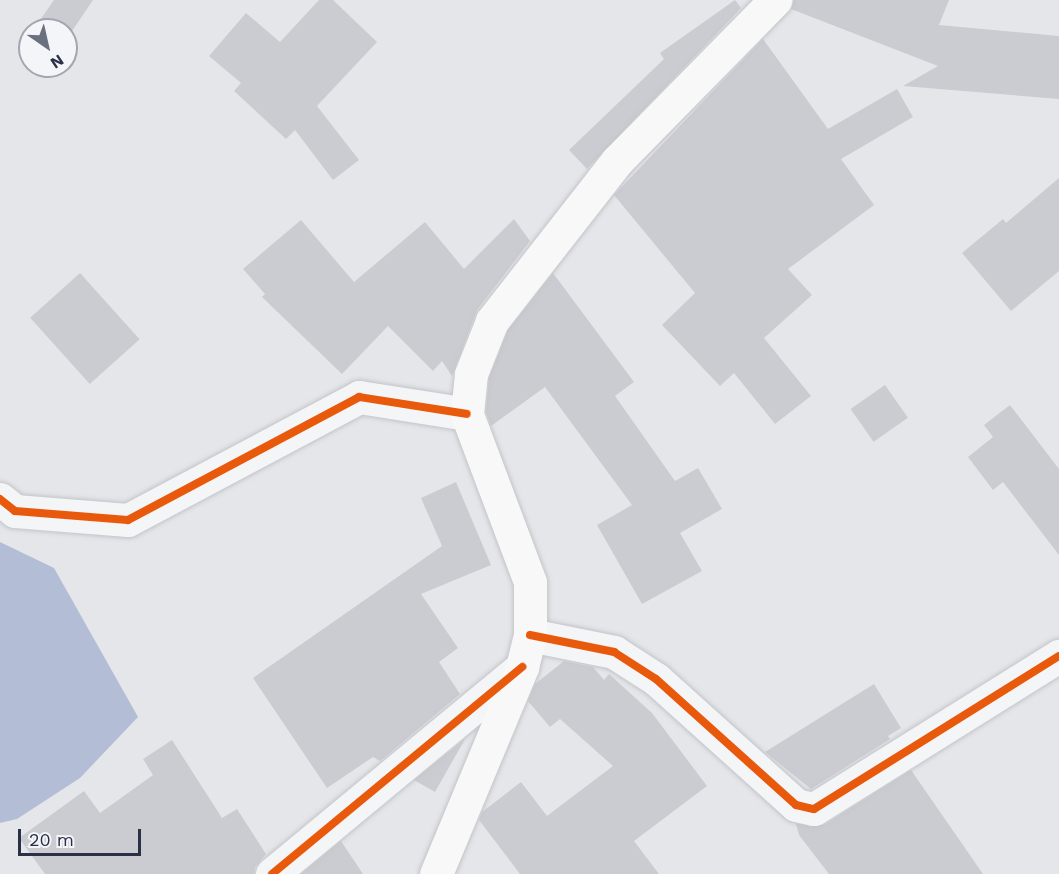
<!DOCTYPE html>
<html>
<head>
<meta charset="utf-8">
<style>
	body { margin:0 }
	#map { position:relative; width:1059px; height:874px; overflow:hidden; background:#e5e6ea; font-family:"Work Sans",sans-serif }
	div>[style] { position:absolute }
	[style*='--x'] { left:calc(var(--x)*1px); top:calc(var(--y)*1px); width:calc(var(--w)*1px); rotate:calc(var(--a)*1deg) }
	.water>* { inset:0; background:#b3bed6 }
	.building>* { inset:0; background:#cbccd1; transform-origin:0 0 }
	.roads { filter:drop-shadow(0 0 2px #c3c4c8) drop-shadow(0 0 2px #c3c4c8) }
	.minor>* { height:33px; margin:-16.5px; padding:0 16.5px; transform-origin:16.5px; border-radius:16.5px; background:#f4f5f7 }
	.major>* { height:33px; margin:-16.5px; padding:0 16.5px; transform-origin:16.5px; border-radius:16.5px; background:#f8f8f8 }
	.cycleway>* { height:8px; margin:-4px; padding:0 4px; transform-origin:4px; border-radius:4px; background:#e8590c }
	span { translate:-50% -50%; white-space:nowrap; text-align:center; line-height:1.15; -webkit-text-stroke:6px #f3f5f9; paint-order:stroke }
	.north { position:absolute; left:18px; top:18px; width:60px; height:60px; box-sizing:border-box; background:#f3f5f9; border:2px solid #a3a6b1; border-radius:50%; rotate:146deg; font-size:16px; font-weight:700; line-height:24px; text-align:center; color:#2a3045 }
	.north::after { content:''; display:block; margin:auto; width:21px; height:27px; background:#6b707f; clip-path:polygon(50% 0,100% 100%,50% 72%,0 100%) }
	.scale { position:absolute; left:18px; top:829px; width:123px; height:27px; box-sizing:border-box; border:3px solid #2a3045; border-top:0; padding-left:8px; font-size:18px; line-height:21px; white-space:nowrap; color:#2a3045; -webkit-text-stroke:4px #f3f5f9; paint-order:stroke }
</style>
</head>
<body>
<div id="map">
	<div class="water">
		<i style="clip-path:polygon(0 542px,54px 568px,138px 717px,80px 778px,17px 819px,0 823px)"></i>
	</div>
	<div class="building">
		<i style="clip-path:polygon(54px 0,93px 0,66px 40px,66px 30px,33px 30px)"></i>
		<i style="clip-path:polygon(319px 0,333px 0,377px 42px,317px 106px,359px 160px,333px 180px,295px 130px,286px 139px,234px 91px,241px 83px,209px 56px,246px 13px,280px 42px)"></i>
		<i style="clip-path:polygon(735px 0,741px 8px,587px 169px,569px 150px,664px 59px,660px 53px)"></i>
		<i style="clip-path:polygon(793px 0,949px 0,939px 25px,1059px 36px,1059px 99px,903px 86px,938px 66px,791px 9px)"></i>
		<i style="clip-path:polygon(30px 35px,30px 55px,22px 47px)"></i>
		<i style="clip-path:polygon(763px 39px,828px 129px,897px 89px,913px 117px,841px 159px,874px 205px,788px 269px,812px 295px,764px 338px,811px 396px,775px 424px,734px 373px,720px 386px,662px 325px,695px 293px,614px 195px)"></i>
		<i style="clip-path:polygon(1059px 178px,1059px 271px,1011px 311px,962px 253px,1003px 219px,1006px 223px)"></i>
		<i style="clip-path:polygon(514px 219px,530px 241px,477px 310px,452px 376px,442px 361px,433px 371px,388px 326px,342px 374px,262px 297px,265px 294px,243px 269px,301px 220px,354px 282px,425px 222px,464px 269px)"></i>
		<i style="left:80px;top:273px;width:89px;height:67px;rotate:48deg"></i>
		<i style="clip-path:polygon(553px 273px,634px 382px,615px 396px,675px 481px,698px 468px,722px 509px,680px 533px,702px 571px,642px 604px,597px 525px,632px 505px,545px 387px,491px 426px,486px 412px,489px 378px,508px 330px)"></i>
		<i style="left:885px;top:385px;width:40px;height:42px;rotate:55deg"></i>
		<i style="clip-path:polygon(1010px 405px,1059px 469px,1059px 555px,1003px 482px,993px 490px,968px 457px,993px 437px,984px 425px)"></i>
		<i style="clip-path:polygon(456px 482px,491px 565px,421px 594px,458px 648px,439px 662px,460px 694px,380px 761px,373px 757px,327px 788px,253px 678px,442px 546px,421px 498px)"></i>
		<i style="clip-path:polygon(564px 661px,593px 667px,604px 680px,609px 674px,652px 713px,707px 786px,634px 841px,659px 874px,520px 874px,479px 820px,482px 812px,521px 782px,547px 816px,613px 766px,560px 719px,550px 727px,528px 701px,535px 684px)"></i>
		<i style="clip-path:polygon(874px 684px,901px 728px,888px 736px,890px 739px,811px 789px,765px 752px)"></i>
		<i style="clip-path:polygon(465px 739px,435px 792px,414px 780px)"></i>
		<i style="clip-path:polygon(172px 740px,222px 818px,237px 809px,266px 854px,255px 867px,254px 874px,45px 874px,19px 838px,84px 791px,100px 813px,153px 775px,143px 759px)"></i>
		<i style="clip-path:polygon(911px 770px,983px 874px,829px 874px,799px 835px,796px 824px,824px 825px)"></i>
		<i style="clip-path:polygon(341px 841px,363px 874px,301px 874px)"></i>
	</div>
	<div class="roads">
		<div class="minor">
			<i style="--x:0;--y:499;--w:19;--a:39"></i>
			<i style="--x:15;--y:511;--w:113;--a:4.6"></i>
			<i style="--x:128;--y:520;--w:262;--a:-28"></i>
			<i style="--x:359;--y:397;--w:109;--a:8.9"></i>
			<i style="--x:530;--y:635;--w:86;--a:11.4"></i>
			<i style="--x:614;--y:652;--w:50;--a:32.7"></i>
			<i style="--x:656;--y:679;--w:188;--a:42"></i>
			<i style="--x:796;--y:805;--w:18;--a:13"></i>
			<i style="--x:814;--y:809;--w:289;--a:-32"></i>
			<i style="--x:272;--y:874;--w:325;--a:-39.6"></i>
		</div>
		<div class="major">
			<i style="--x:436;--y:874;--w:224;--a:-67.4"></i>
			<i style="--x:522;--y:667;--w:33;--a:-76"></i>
			<i style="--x:530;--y:635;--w:53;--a:-90"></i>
			<i style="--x:530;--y:582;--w:179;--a:-110.6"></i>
			<i style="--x:467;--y:414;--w:40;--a:-84.3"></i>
			<i style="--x:471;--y:374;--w:57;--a:-68.4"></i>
			<i style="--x:492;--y:321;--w:203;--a:-52"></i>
			<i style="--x:617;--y:161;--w:226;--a:-45.5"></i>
		</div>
	</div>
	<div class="cycleway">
		<i style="--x:0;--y:499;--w:19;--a:39"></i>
		<i style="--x:15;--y:511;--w:113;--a:4.6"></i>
		<i style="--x:128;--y:520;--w:262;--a:-28"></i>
		<i style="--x:359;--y:397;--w:109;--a:8.9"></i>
		<i style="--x:530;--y:635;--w:86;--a:11.4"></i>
		<i style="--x:614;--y:652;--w:50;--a:32.7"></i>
		<i style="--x:656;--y:679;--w:188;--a:42"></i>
		<i style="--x:796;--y:805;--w:18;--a:13"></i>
		<i style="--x:814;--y:809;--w:289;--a:-32"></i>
		<i style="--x:272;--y:874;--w:325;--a:-39.6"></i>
	</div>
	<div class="north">N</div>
	<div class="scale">20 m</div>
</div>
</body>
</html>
